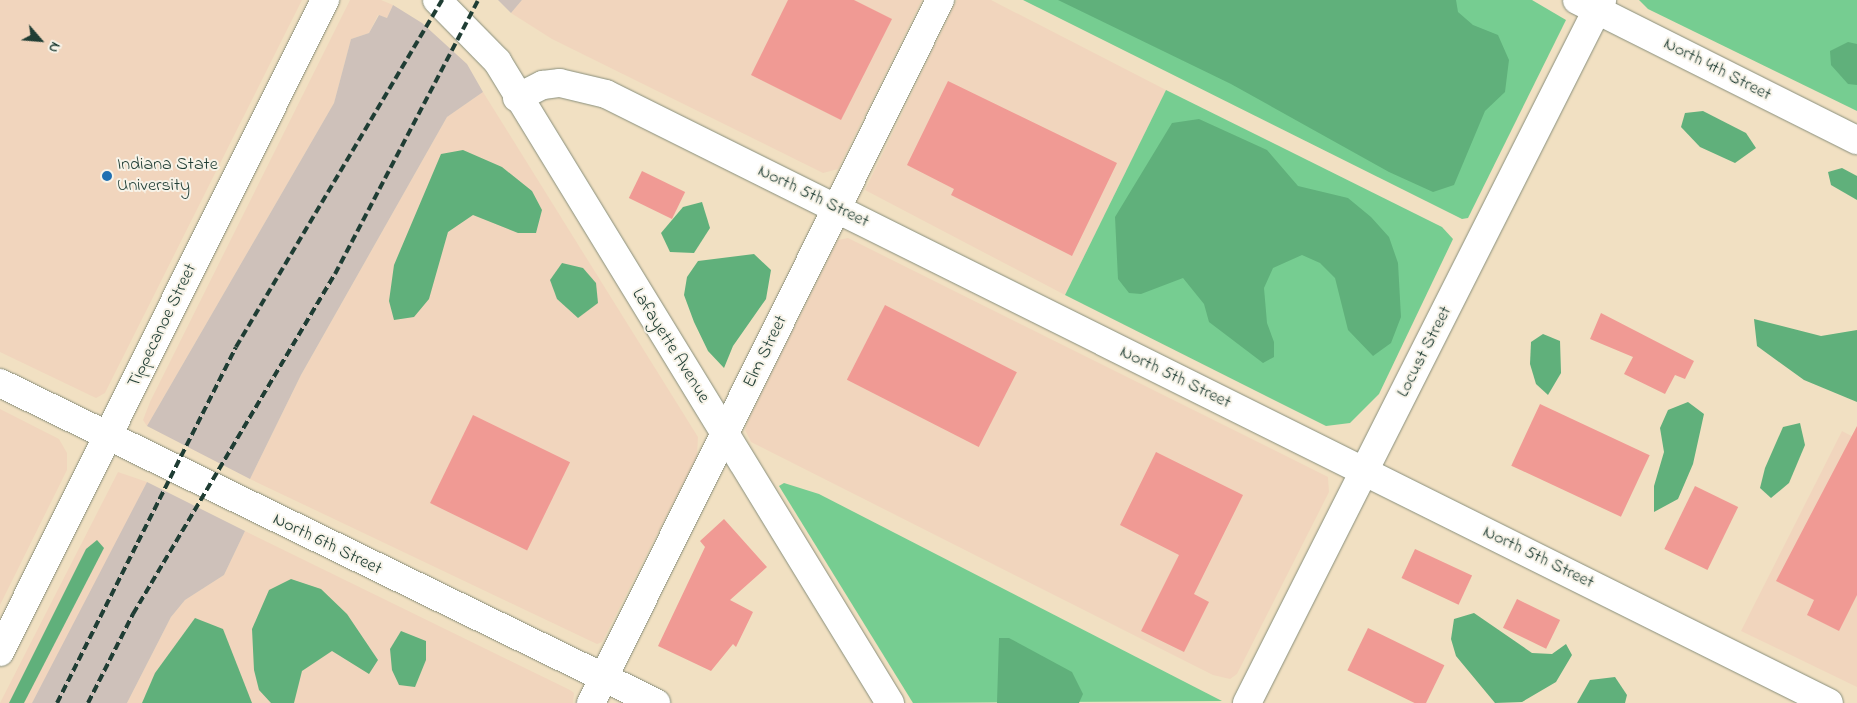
<!DOCTYPE html>
<html>
<head>
<meta charset="utf-8">
<style>
	body { margin:0 }
	#map { position:relative; width:1857px; height:703px; overflow:hidden; background:#f1e0c2; font-family:"Indie Flower",sans-serif }
	div>[style] { position:absolute }
	[style*='--x'] { left:calc(var(--x)*1px); top:calc(var(--y)*1px); width:calc(var(--w)*1px); rotate:calc(var(--a)*1deg) }
	.built>* { inset:0; background:#f1d5bd }
	.industrial>* { inset:0; background:#cec1ba }
	.green>* { inset:0; background:#76cd91 }
	.forest>* { inset:0; background:#60b07b }
	.building>* { inset:0; background:#f09a94; transform-origin:0 0 }
	.roads { filter:drop-shadow(0 0 1px #888e7b) drop-shadow(0 0 1px #888e7b) }
	.minor>* { height:28px; margin:-14px; padding:0 14px; transform-origin:14px; border-radius:14px; background:#fff }
	.tertiary>* { height:28px; margin:-14px; padding:0 14px; transform-origin:14px; border-radius:14px; background:#fff }
	.rail>* { height:4px; margin-top:-2px; transform-origin:0; background:repeating-linear-gradient(90deg,#1f3d34 0 8px,transparent 0 12px) }
	.dots>* { width:14px; height:14px; translate:-50% -50%; box-sizing:border-box; border:2px solid #f7f3e8; border-radius:50% }
	span { translate:-50% -50%; white-space:nowrap; text-align:center; line-height:1.15; -webkit-text-stroke:4px #f7f3e8; paint-order:stroke }
	.street-label { font-size:18px; color:#1f3d34 }
	.poi-label { font-size:18px; color:#1f3d34 }
	.left { translate:0 -50%; text-align:left }
	.north { position:absolute; left:15px; top:15px; width:50px; height:50px; -webkit-text-stroke:4px #f7f3e8; paint-order:stroke; rotate:117deg; font-size:14px; font-weight:700; line-height:20px; text-align:center; color:#1f3d34 }
	.north::after { content:''; display:block; margin:auto; width:18px; height:22px; background:#1f3d34; clip-path:polygon(50% 0,100% 100%,50% 72%,0 100%) }
</style>
</head>
<body>
<div id="map">
	<div class="built">
		<i style="clip-path:polygon(0 0,302px 0,105px 393px,96px 398px,0 352px)"></i>
		<i style="clip-path:polygon(350px 0,381px 0,393px 5px,387px 18px,378px 15px,369px 33px,351px 39px,334px 103px,147px 426px,143px 420px,150px 402px)"></i>
		<i style="clip-path:polygon(522px 0,922px 0,838px 169px,823px 173px,552px 39px,511px 13px)"></i>
		<i style="clip-path:polygon(957px 0,991px 0,1166px 90px,1065px 295px,865px 190px)"></i>
		<i style="clip-path:polygon(483px 92px,698px 437px,697px 456px,602px 642px,597px 644px,250px 479px,301px 375px,447px 117px)"></i>
		<i style="clip-path:polygon(848px 238px,1328px 477px,1329px 492px,1237px 674px,1230px 679px,1213px 675px,751px 442px,745px 430px,747px 423px,838px 240px)"></i>
		<i style="clip-path:polygon(0 409px,59px 439px,67px 453px,67px 470px,0 605px)"></i>
		<i style="clip-path:polygon(1842px 431px,1857px 439px,1857px 687px,1741px 631px)"></i>
		<i style="clip-path:polygon(118px 472px,147px 482px,90px 596px,32px 703px,0 703px)"></i>
		<i style="clip-path:polygon(245px 531px,570px 690px,574px 693px,573px 703px,127px 703px,171px 617px,185px 600px,224px 575px)"></i>
	</div>
	<div class="industrial">
		<i style="clip-path:polygon(498px 0,522px 0,511px 13px)"></i>
		<i style="clip-path:polygon(393px 5px,422px 23px,467px 64px,483px 92px,447px 117px,301px 375px,250px 479px,147px 426px,334px 103px,351px 39px,369px 33px,379px 15px,387px 18px)"></i>
		<i style="clip-path:polygon(147px 482px,245px 531px,224px 575px,185px 600px,171px 617px,127px 703px,32px 703px)"></i>
	</div>
	<div class="green">
		<i style="clip-path:polygon(1023px 0,1532px 0,1566px 20px,1468px 218px,1462px 219px)"></i>
		<i style="clip-path:polygon(1639px 0,1857px 0,1857px 111px,1648px 9px)"></i>
		<i style="clip-path:polygon(1166px 90px,1442px 227px,1453px 239px,1379px 394px,1350px 423px,1326px 426px,1065px 295px)"></i>
		<i style="clip-path:polygon(784px 483px,819px 494px,1222px 701px,913px 703px,779px 486px)"></i>
	</div>
	<div class="forest">
		<i style="clip-path:polygon(1058px 0,1456px 0,1458px 12px,1473px 25px,1498px 35px,1509px 60px,1505px 92px,1485px 111px,1454px 185px,1433px 192px,1389px 172px,1231px 84px)"></i>
		<i style="clip-path:polygon(1848px 42px,1857px 44px,1857px 85px,1848px 84px,1831px 65px,1830px 51px)"></i>
		<i style="clip-path:polygon(1703px 111px,1746px 133px,1756px 148px,1735px 163px,1700px 147px,1681px 127px,1685px 113px)"></i>
		<i style="clip-path:polygon(1199px 119px,1267px 150px,1298px 186px,1348px 198px,1371px 217px,1389px 237px,1398px 263px,1401px 317px,1391px 343px,1373px 356px,1348px 330px,1335px 278px,1320px 263px,1302px 255px,1273px 268px,1264px 288px,1267px 323px,1274px 342px,1274px 357px,1263px 363px,1209px 322px,1204px 304px,1183px 278px,1141px 294px,1129px 293px,1118px 279px,1115px 217px,1172px 123px)"></i>
		<i style="clip-path:polygon(463px 150px,502px 167px,532px 191px,542px 210px,536px 233px,518px 233px,473px 215px,448px 232px,429px 299px,414px 317px,394px 320px,389px 301px,394px 265px,441px 154px)"></i>
		<i style="clip-path:polygon(1842px 168px,1857px 176px,1857px 200px,1831px 185px,1828px 172px)"></i>
		<i style="clip-path:polygon(702px 202px,710px 228px,694px 253px,670px 252px,661px 233px,683px 207px)"></i>
		<i style="clip-path:polygon(754px 254px,771px 270px,766px 299px,733px 346px,724px 368px,708px 351px,694px 322px,684px 295px,687px 277px,698px 261px)"></i>
		<i style="clip-path:polygon(562px 263px,583px 268px,596px 283px,598px 303px,578px 318px,557px 299px,550px 280px)"></i>
		<i style="clip-path:polygon(1754px 319px,1821px 336px,1857px 330px,1857px 402px,1804px 380px,1757px 346px)"></i>
		<i style="clip-path:polygon(1543px 334px,1560px 341px,1561px 373px,1548px 395px,1536px 384px,1530px 364px,1531px 342px)"></i>
		<i style="clip-path:polygon(1688px 402px,1704px 414px,1693px 464px,1678px 499px,1654px 512px,1654px 486px,1664px 452px,1660px 428px,1668px 410px)"></i>
		<i style="clip-path:polygon(1800px 423px,1805px 445px,1789px 483px,1771px 498px,1760px 488px,1765px 468px,1783px 427px)"></i>
		<i style="clip-path:polygon(97px 540px,104px 548px,24px 703px,9px 703px,86px 549px)"></i>
		<i style="clip-path:polygon(291px 579px,321px 589px,347px 614px,378px 660px,369px 674px,332px 651px,302px 671px,294px 703px,271px 703px,259px 690px,254px 670px,252px 629px,269px 590px)"></i>
		<i style="clip-path:polygon(1474px 613px,1532px 653px,1552px 654px,1566px 644px,1572px 655px,1556px 682px,1522px 702px,1495px 703px,1456px 656px,1451px 639px,1454px 619px)"></i>
		<i style="clip-path:polygon(195px 618px,223px 629px,252px 703px,142px 703px,155px 673px)"></i>
		<i style="clip-path:polygon(401px 631px,426px 641px,426px 660px,415px 687px,399px 685px,392px 670px,390px 649px)"></i>
		<i style="clip-path:polygon(999px 638px,1009px 638px,1072px 672px,1083px 694px,1079px 703px,997px 703px)"></i>
		<i style="clip-path:polygon(1615px 677px,1627px 695px,1625px 703px,1577px 703px,1590px 680px)"></i>
	</div>
	<div class="building">
		<i style="clip-path:polygon(788px 0,854px 0,892px 19px,841px 120px,751px 75px)"></i>
		<i style="clip-path:polygon(948px 81px,1117px 163px,1072px 256px,951px 195px,954px 189px,907px 165px)"></i>
		<i style="left:642px;top:171px;width:48px;height:30px;rotate:26deg"></i>
		<i style="left:885px;top:305px;width:148px;height:84px;rotate:27deg"></i>
		<i style="clip-path:polygon(1601px 313px,1694px 361px,1685px 379px,1675px 375px,1665px 394px,1624px 374px,1633px 357px,1590px 339px)"></i>
		<i style="left:1540px;top:404px;width:121px;height:68px;rotate:25deg"></i>
		<i style="left:473px;top:415px;width:108px;height:98px;rotate:26deg"></i>
		<i style="clip-path:polygon(1857px 426px,1857px 595px,1839px 631px,1807px 615px,1814px 600px,1776px 581px)"></i>
		<i style="clip-path:polygon(1156px 452px,1243px 495px,1194px 594px,1209px 602px,1184px 652px,1141px 631px,1179px 555px,1120px 525px)"></i>
		<i style="left:1695px;top:486px;width:48px;height:70px;rotate:26deg"></i>
		<i style="clip-path:polygon(724px 519px,767px 567px,730px 600px,753px 612px,736px 647px,733px 644px,711px 671px,658px 646px,705px 547px,700px 541px)"></i>
		<i style="left:1415px;top:549px;width:63px;height:32px;rotate:25deg"></i>
		<i style="left:1517px;top:599px;width:48px;height:32px;rotate:26deg"></i>
		<i style="left:1368px;top:628px;width:85px;height:47px;rotate:26deg"></i>
	</div>
	<div class="roads">
		<div class="minor">
			<i style="--x:437;--y:0;--w:86;--a:45.5"></i>
			<i style="--x:497;--y:61;--w:753;--a:58.53"></i>
			<i style="--x:1577;--y:0;--w:313;--a:26.6"></i>
			<i style="--x:517;--y:98;--w:29;--a:-27"></i>
			<i style="--x:543;--y:85;--w:17;--a:-7"></i>
			<i style="--x:560;--y:83;--w:47;--a:13.4"></i>
			<i style="--x:606;--y:94;--w:1366;--a:26.47"></i>
			<i style="--x:0;--y:383;--w:730;--a:26"></i>
			<i style="--x:0;--y:652;--w:729;--a:-63.51"></i>
			<i style="--x:591;--y:703;--w:785;--a:-63.6"></i>
		</div>
		<div class="tertiary">
			<i style="--x:1247;--y:703;--w:788;--a:-63.21"></i>
		</div>
	</div>
	<div class="rail">
		<i style="--x:57;--y:703;--w:398;--a:-63.3"></i>
		<i style="--x:236;--y:347;--w:404;--a:-59.3"></i>
		<i style="--x:88;--y:703;--w:100;--a:-63.2"></i>
		<i style="--x:133;--y:614;--w:395;--a:-59.3"></i>
		<i style="--x:335;--y:274;--w:309;--a:-62.4"></i>
	</div>
	<div class="dots">
		<i style="left:107px;top:176px;background:#1f6fb2"></i>
	</div>
	<div class="street-label">
		<span style="left:1717px;top:70px;rotate:27deg">North 4th Street</span>
		<span style="left:813px;top:197px;rotate:26deg">North 5th Street</span>
		<span style="left:163px;top:326px;rotate:-64deg">Tippecanoe Street</span>
		<span style="left:670px;top:346px;rotate:58deg">Lafayette Avenue</span>
		<span style="left:766px;top:352px;rotate:-64deg">Elm Street</span>
		<span style="left:1425px;top:352px;rotate:-63deg">Locust Street</span>
		<span style="left:1175px;top:378px;rotate:26deg">North 5th Street</span>
		<span style="left:327px;top:545px;rotate:26deg">North 6th Street</span>
		<span style="left:1538px;top:558px;rotate:26deg">North 5th Street</span>
	</div>
	<div class="poi-label">
		<span class="left" style="left:117px;top:176px">Indiana State<br>University</span>
	</div>
	<div class="north">N</div>
</div>
</body>
</html>
